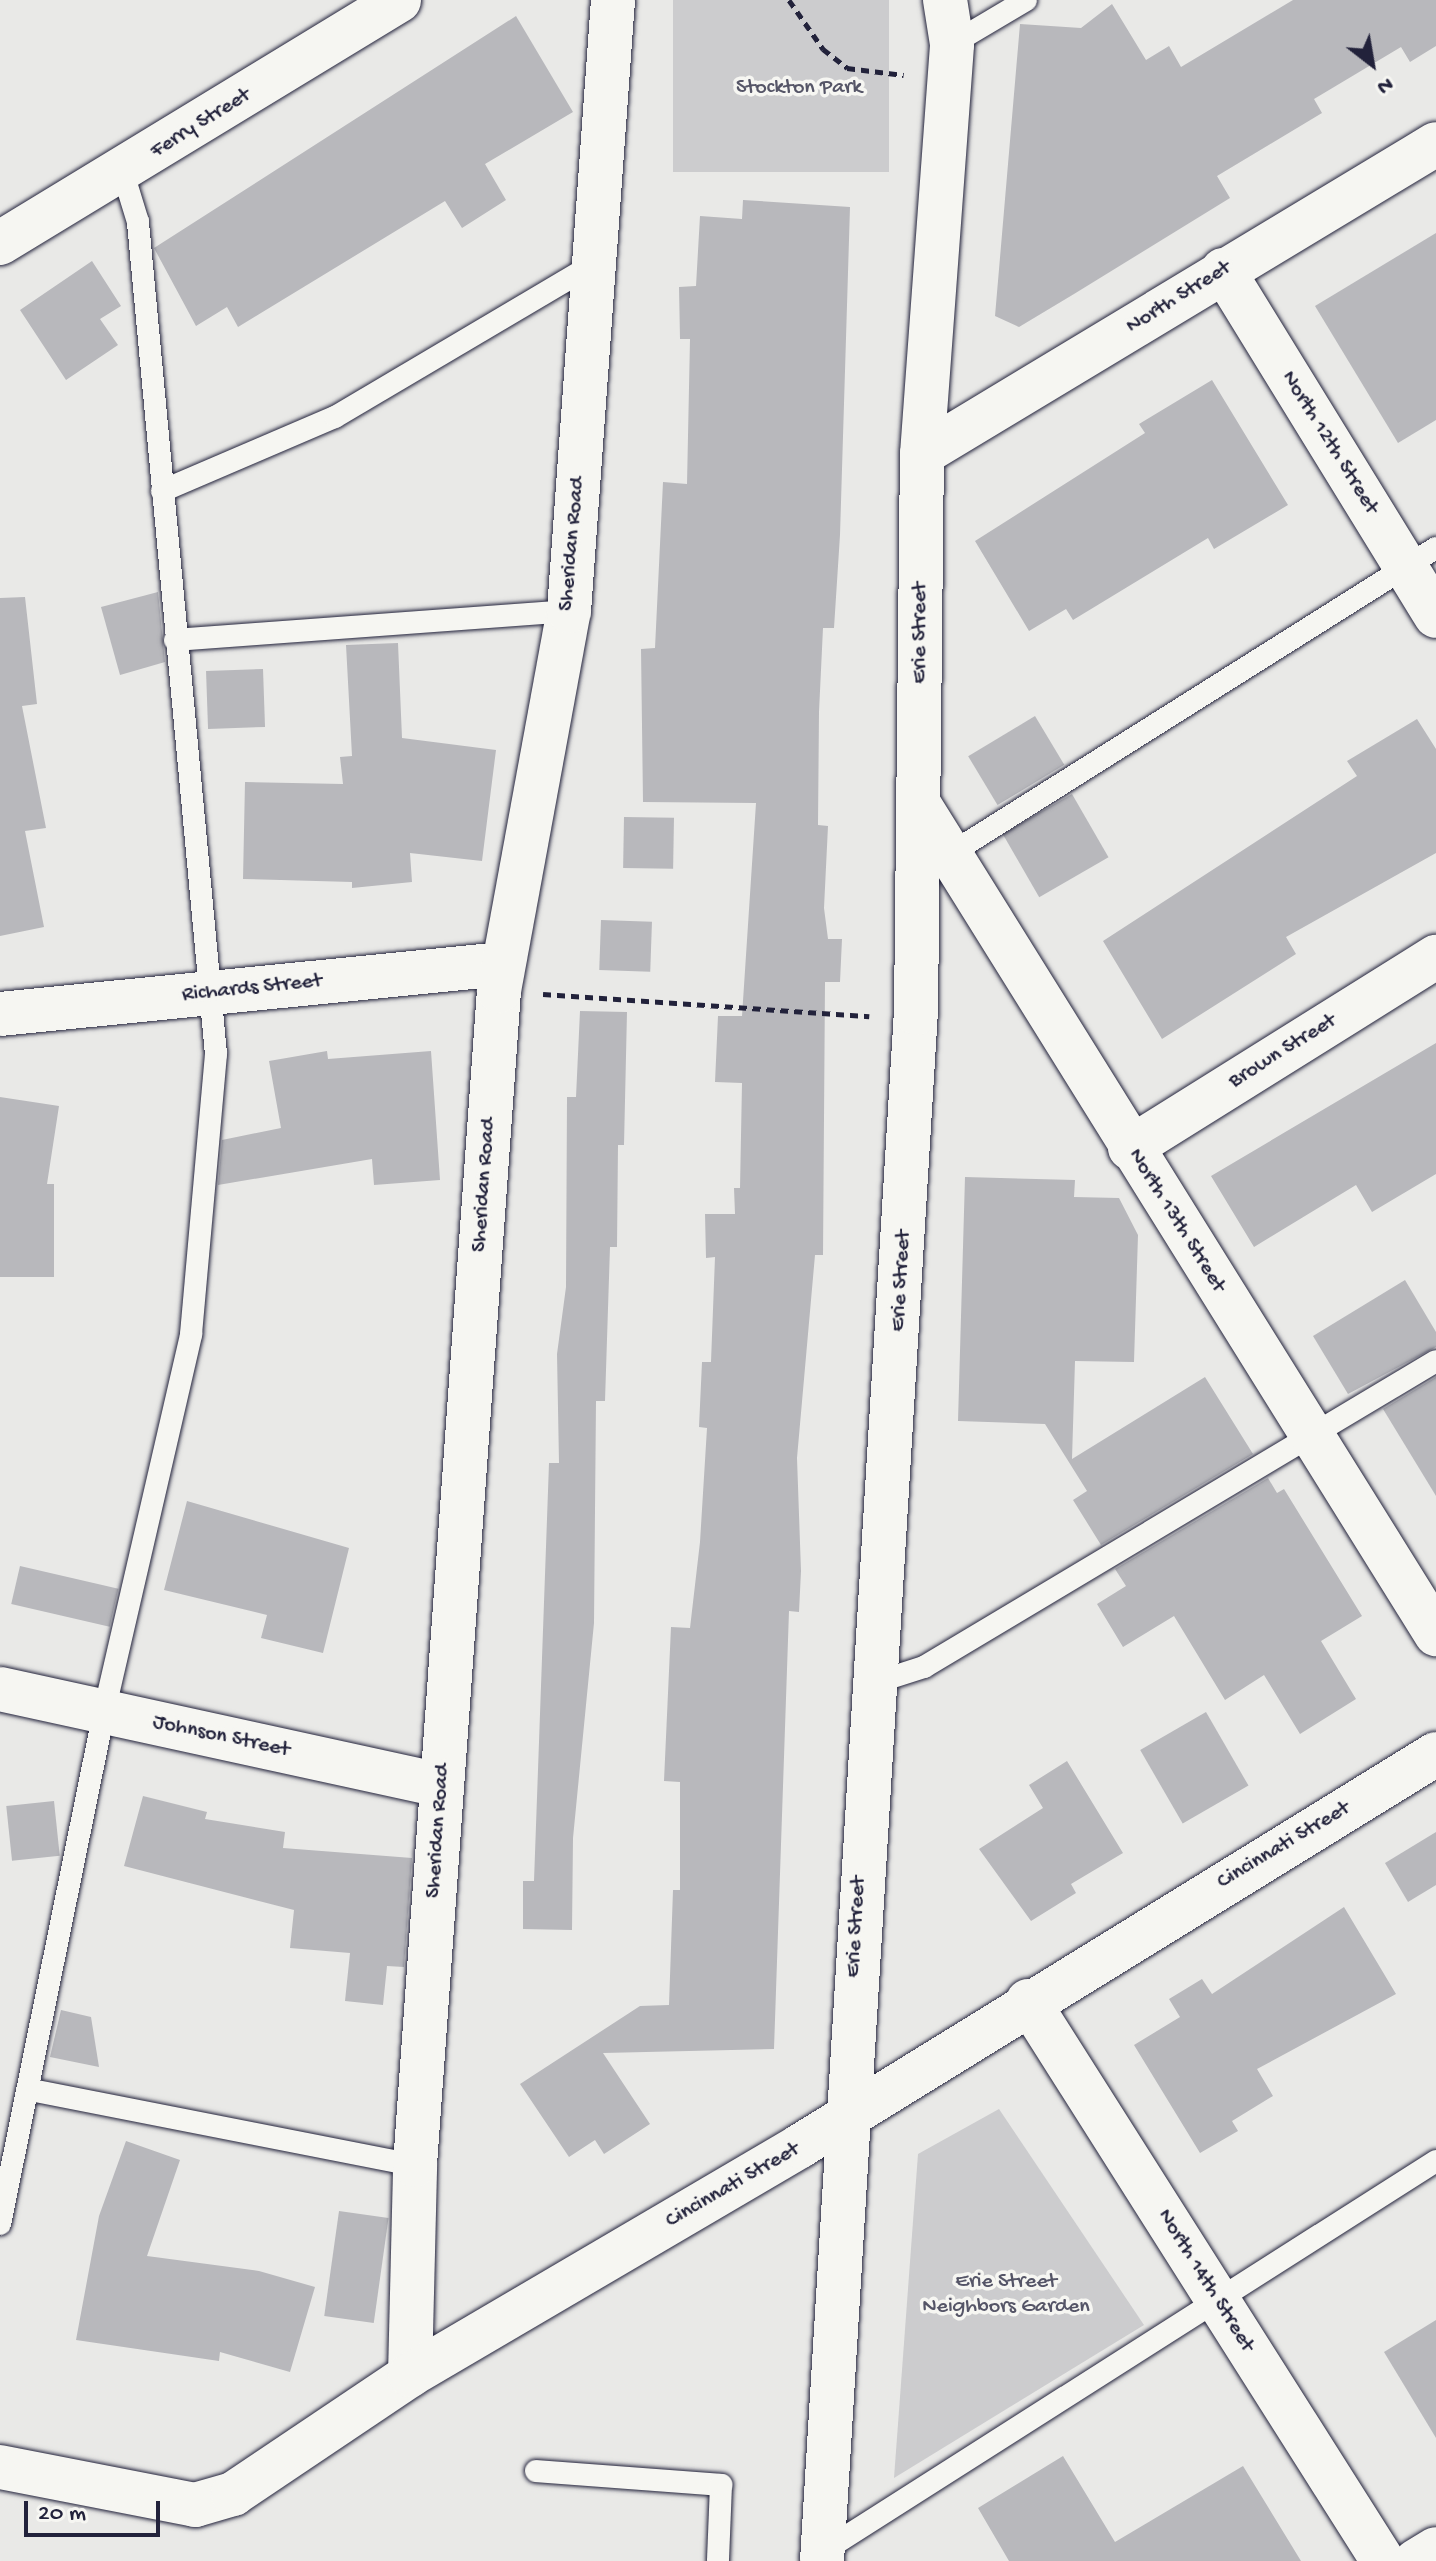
<!DOCTYPE html>
<html>
<head>
<meta charset="utf-8">
<style>
	body { margin:0 }
	#map { position:relative; width:1436px; height:2561px; overflow:hidden; background:#e9e9e7; font-family:"Gochi Hand",sans-serif }
	div>[style] { position:absolute }
	[style*='--x'] { left:calc(var(--x)*1px); top:calc(var(--y)*1px); width:calc(var(--w)*1px); rotate:calc(var(--a)*1deg) }
	.green>* { inset:0; background:#ccccce; transform-origin:0 0 }
	.building>* { inset:0; background:#b8b8bc; transform-origin:0 0 }
	.path>* { height:5px; margin-top:-2.5px; transform-origin:0; background:repeating-linear-gradient(90deg,#22223b 0 8px,transparent 0 14px) }
	.roads { filter:drop-shadow(0 0 2px #22223b) drop-shadow(0 0 2px #22223b) }
	.service>* { height:22px; margin:-11px; padding:0 11px; transform-origin:11px; border-radius:11px; background:#f6f6f2 }
	.minor>* { height:44px; margin:-22px; padding:0 22px; transform-origin:22px; border-radius:22px; background:#f6f6f2 }
	.tertiary>* { height:44px; margin:-22px; padding:0 22px; transform-origin:22px; border-radius:22px; background:#f6f6f2 }
	span { translate:-50% -50%; white-space:nowrap; text-align:center; line-height:1.15; -webkit-text-stroke:7px #f6f6f2; paint-order:stroke }
	.park-label { font-size:22px; color:#555567 }
	.street-label { font-size:22px; color:#22223b }
	.north { position:absolute; left:1332px; top:24px; width:80px; height:80px; -webkit-text-stroke:6px #f6f6f2; paint-order:stroke; rotate:149deg; font-size:22px; font-weight:700; line-height:32px; text-align:center; color:#22223b }
	.north::after { content:''; display:block; margin:auto; width:28px; height:36px; background:#22223b; clip-path:polygon(50% 0,100% 100%,50% 72%,0 100%) }
	.scale { position:absolute; left:24px; top:2501px; width:136px; height:36px; box-sizing:border-box; border:4px solid #22223b; border-top:0; padding-left:10px; font-size:24px; line-height:28px; white-space:nowrap; color:#22223b; -webkit-text-stroke:6px #f6f6f2; paint-order:stroke }
</style>
</head>
<body>
<div id="map">
	<div class="green">
		<i style="left:673px;top:0;width:216px;height:172px"></i>
		<i style="clip-path:polygon(999px 2109px,1144px 2325px,894px 2478px,918px 2154px)"></i>
	</div>
	<div class="building">
		<i style="clip-path:polygon(1293px 0,1436px 0,1436px 46px,1410px 62px,1401px 47px,1314px 99px,1322px 113px,1217px 176px,1230px 198px,1074px 294px,1019px 327px,995px 316px,1020px 24px,1081px 28px,1112px 4px,1146px 60px,1169px 46px,1181px 67px)"></i>
		<i style="clip-path:polygon(516px 16px,573px 112px,485px 164px,506px 200px,462px 228px,445px 201px,238px 327px,227px 307px,196px 326px,154px 248px)"></i>
		<i style="clip-path:polygon(743px 200px,850px 207px,840px 535px,834px 628px,823px 628px,819px 712px,818px 825px,828px 826px,824px 908px,828px 939px,842px 939px,840px 982px,825px 982px,823px 1255px,815px 1255px,797px 1458px,801px 1571px,799px 1612px,789px 1611px,774px 2049px,603px 2053px,650px 2124px,604px 2154px,595px 2140px,569px 2157px,520px 2084px,640px 2006px,669px 2005px,673px 1890px,680px 1890px,680px 1782px,664px 1781px,671px 1627px,690px 1628px,700px 1542px,707px 1428px,699px 1427px,702px 1362px,711px 1362px,715px 1257px,706px 1258px,705px 1214px,735px 1214px,734px 1188px,740px 1188px,742px 1083px,715px 1082px,718px 1016px,742px 1016px,756px 803px,643px 802px,641px 649px,655px 648px,663px 482px,687px 484px,690px 339px,680px 339px,679px 287px,696px 286px,700px 216px,742px 219px)"></i>
		<i style="clip-path:polygon(1436px 233px,1436px 420px,1398px 443px,1315px 306px)"></i>
		<i style="clip-path:polygon(92px 261px,121px 306px,100px 319px,118px 345px,66px 380px,20px 310px)"></i>
		<i style="clip-path:polygon(1212px 380px,1288px 505px,1214px 549px,1208px 538px,1073px 620px,1066px 609px,1029px 631px,975px 541px,1145px 433px,1139px 424px)"></i>
		<i style="clip-path:polygon(158px 592px,165px 662px,120px 675px,101px 607px)"></i>
		<i style="clip-path:polygon(25px 597px,37px 704px,22px 706px,46px 828px,25px 831px,44px 927px,0 936px,0 598px)"></i>
		<i style="clip-path:polygon(398px 643px,402px 738px,496px 750px,482px 861px,410px 853px,412px 882px,352px 888px,352px 882px,243px 879px,245px 782px,343px 784px,340px 757px,352px 756px,346px 645px)"></i>
		<i style="left:263px;top:669px;width:58px;height:57px;rotate:88deg"></i>
		<i style="left:1035px;top:716px;width:57px;height:78px;rotate:59deg"></i>
		<i style="clip-path:polygon(1417px 719px,1436px 749px,1436px 853px,1286px 937px,1296px 954px,1162px 1039px,1103px 941px,1357px 776px,1347px 761px)"></i>
		<i style="left:1072px;top:794px;width:73px;height:80px;rotate:60deg"></i>
		<i style="left:624px;top:817px;width:50px;height:51px;rotate:1deg"></i>
		<i style="left:601px;top:920px;width:51px;height:50px;rotate:2deg"></i>
		<i style="clip-path:polygon(580px 1011px,627px 1012px,624px 1145px,618px 1145px,617px 1247px,610px 1247px,605px 1401px,596px 1401px,594px 1623px,573px 1838px,572px 1930px,523px 1929px,523px 1881px,534px 1881px,549px 1463px,559px 1463px,557px 1354px,566px 1287px,567px 1097px,576px 1097px)"></i>
		<i style="clip-path:polygon(1436px 1043px,1436px 1174px,1372px 1212px,1356px 1185px,1254px 1247px,1211px 1176px)"></i>
		<i style="clip-path:polygon(327px 1051px,328px 1059px,431px 1051px,440px 1180px,374px 1185px,372px 1159px,218px 1185px,222px 1140px,281px 1128px,269px 1061px)"></i>
		<i style="clip-path:polygon(0 1097px,59px 1106px,47px 1184px,54px 1184px,54px 1277px,0 1277px)"></i>
		<i style="clip-path:polygon(965px 1177px,1075px 1180px,1074px 1197px,1119px 1198px,1138px 1235px,1134px 1362px,1075px 1361px,1072px 1459px,1205px 1377px,1253px 1454px,1101px 1545px,1073px 1500px,1087px 1491px,1045px 1424px,958px 1421px)"></i>
		<i style="clip-path:polygon(1405px 1280px,1436px 1332px,1436px 1347px,1348px 1394px,1313px 1336px)"></i>
		<i style="clip-path:polygon(1436px 1377px,1436px 1496px,1383px 1409px)"></i>
		<i style="clip-path:polygon(1268px 1478px,1277px 1493px,1284px 1489px,1362px 1616px,1321px 1641px,1356px 1699px,1300px 1734px,1264px 1675px,1225px 1700px,1174px 1616px,1123px 1647px,1097px 1604px,1126px 1586px,1115px 1569px)"></i>
		<i style="clip-path:polygon(187px 1501px,349px 1548px,323px 1653px,261px 1638px,267px 1615px,164px 1590px)"></i>
		<i style="left:20px;top:1566px;width:101px;height:39px;rotate:13deg"></i>
		<i style="left:1206px;top:1712px;width:85px;height:76px;rotate:60deg"></i>
		<i style="clip-path:polygon(1067px 1761px,1123px 1853px,1071px 1884px,1076px 1893px,1031px 1921px,979px 1849px,1043px 1808px,1029px 1785px)"></i>
		<i style="clip-path:polygon(143px 1796px,207px 1812px,205px 1819px,285px 1832px,283px 1848px,412px 1858px,404px 1967px,387px 1966px,383px 2005px,345px 2001px,350px 1953px,290px 1948px,294px 1910px,124px 1866px)"></i>
		<i style="left:54px;top:1801px;width:55px;height:48px;rotate:84deg"></i>
		<i style="clip-path:polygon(1436px 1832px,1436px 1885px,1408px 1902px,1385px 1863px)"></i>
		<i style="clip-path:polygon(1344px 1907px,1396px 1994px,1257px 2069px,1273px 2096px,1232px 2121px,1238px 2131px,1200px 2153px,1134px 2045px,1180px 2017px,1169px 1999px,1202px 1979px,1212px 1994px)"></i>
		<i style="clip-path:polygon(61px 2010px,91px 2017px,99px 2067px,50px 2057px)"></i>
		<i style="clip-path:polygon(126px 2141px,180px 2160px,147px 2256px,259px 2271px,315px 2287px,290px 2372px,220px 2352px,219px 2361px,76px 2340px,99px 2216px)"></i>
		<i style="left:339px;top:2211px;width:50px;height:106px;rotate:8deg"></i>
		<i style="clip-path:polygon(1436px 2320px,1436px 2438px,1384px 2352px)"></i>
		<i style="clip-path:polygon(1063px 2456px,1115px 2542px,1243px 2466px,1301px 2561px,1009px 2561px,978px 2508px)"></i>
	</div>
	<div class="path">
		<i style="--x:789;--y:0;--w:60;--a:55.2"></i>
		<i style="--x:823;--y:49;--w:31;--a:38"></i>
		<i style="--x:847;--y:68;--w:57;--a:7"></i>
		<i style="--x:543;--y:994;--w:327;--a:3.9"></i>
	</div>
	<div class="roads">
		<div class="service">
			<i style="--x:952;--y:44;--w:86;--a:-30.7"></i>
			<i style="--x:162;--y:491;--w:188;--a:-23.2"></i>
			<i style="--x:335;--y:417;--w:301;--a:-30.6"></i>
			<i style="--x:175;--y:640;--w:395;--a:-4.2"></i>
			<i style="--x:950;--y:854;--w:574;--a:-32.2"></i>
			<i style="--x:871;--y:1684;--w:56;--a:-17.8"></i>
			<i style="--x:924;--y:1667;--w:596;--a:-30.86"></i>
			<i style="--x:31;--y:2090;--w:391;--a:11.1"></i>
			<i style="--x:0;--y:2224;--w:522;--a:-78.52"></i>
			<i style="--x:104;--y:1712;--w:388;--a:-77"></i>
			<i style="--x:191;--y:1334;--w:281;--a:-84.9"></i>
			<i style="--x:216;--y:1054;--w:836;--a:-95.36"></i>
			<i style="--x:138;--y:222;--w:51;--a:-107"></i>
			<i style="--x:536;--y:2471;--w:186;--a:4.3"></i>
			<i style="--x:721;--y:2485;--w:76;--a:92.3"></i>
			<i style="--x:822;--y:2552;--w:728;--a:-32.49"></i>
		</div>
		<div class="minor">
			<i style="--x:0;--y:243;--w:467;--a:-31.3"></i>
			<i style="--x:1223;--y:270;--w:406;--a:58.4"></i>
			<i style="--x:922;--y:454;--w:600;--a:-31.09"></i>
			<i style="--x:920;--y:806;--w:976;--a:58.07"></i>
			<i style="--x:0;--y:1014;--w:505;--a:-5.68"></i>
			<i style="--x:1130;--y:1148;--w:361;--a:-32"></i>
			<i style="--x:0;--y:1689;--w:452;--a:12.3"></i>
			<i style="--x:1028;--y:2001;--w:663;--a:57.63"></i>
			<i style="--x:410;--y:2375;--w:210;--a:-88.6"></i>
			<i style="--x:415;--y:2165;--w:1177;--a:-85.91"></i>
			<i style="--x:499;--y:991;--w:386;--a:-79.6"></i>
			<i style="--x:569;--y:611;--w:613;--a:-85.88"></i>
			<i style="--x:0;--y:2467;--w:199;--a:11"></i>
			<i style="--x:195;--y:2505;--w:40;--a:-16"></i>
			<i style="--x:233;--y:2494;--w:213;--a:-33.9"></i>
			<i style="--x:410;--y:2375;--w:452;--a:-30.4"></i>
			<i style="--x:800;--y:2146;--w:747;--a:-31.65"></i>
			<i style="--x:1416;--y:2561;--w:23;--a:-31"></i>
		</div>
		<div class="tertiary">
			<i style="--x:822;--y:2561;--w:1551;--a:-86.53"></i>
			<i style="--x:916;--y:1013;--w:559;--a:-89.39"></i>
			<i style="--x:922;--y:454;--w:411;--a:-85.8"></i>
			<i style="--x:952;--y:44;--w:45;--a:-99"></i>
		</div>
	</div>
	<div class="park-label">
		<span style="left:799px;top:89px">Stockton Park</span>
		<span style="left:1006px;top:2295px">Erie Street<br>Neighbors Garden</span>
	</div>
	<div class="street-label">
		<span style="left:201px;top:124px;rotate:-32deg">Ferry Street</span>
		<span style="left:1179px;top:298px;rotate:-32deg">North Street</span>
		<span style="left:1329px;top:443px;rotate:58deg">North 12th Street</span>
		<span style="left:573px;top:544px;rotate:-85deg">Sheridan Road</span>
		<span style="left:921px;top:633px;rotate:-90deg">Erie Street</span>
		<span style="left:252px;top:989px;rotate:-6deg">Richards Street</span>
		<span style="left:1283px;top:1052px;rotate:-32deg">Brown Street</span>
		<span style="left:485px;top:1185px;rotate:-86deg">Sheridan Road</span>
		<span style="left:1176px;top:1221px;rotate:58deg">North 13th Street</span>
		<span style="left:902px;top:1281px;rotate:-87deg">Erie Street</span>
		<span style="left:221px;top:1737px;rotate:12deg">Johnson Street</span>
		<span style="left:439px;top:1831px;rotate:-86deg">Sheridan Road</span>
		<span style="left:1284px;top:1846px;rotate:-31deg">Cincinnati Street</span>
		<span style="left:857px;top:1927px;rotate:-87deg">Erie Street</span>
		<span style="left:733px;top:2186px;rotate:-30deg">Cincinnati Street</span>
		<span style="left:1205px;top:2281px;rotate:58deg">North 14th Street</span>
	</div>
	<div class="north">N</div>
	<div class="scale">20 m</div>
</div>
</body>
</html>
